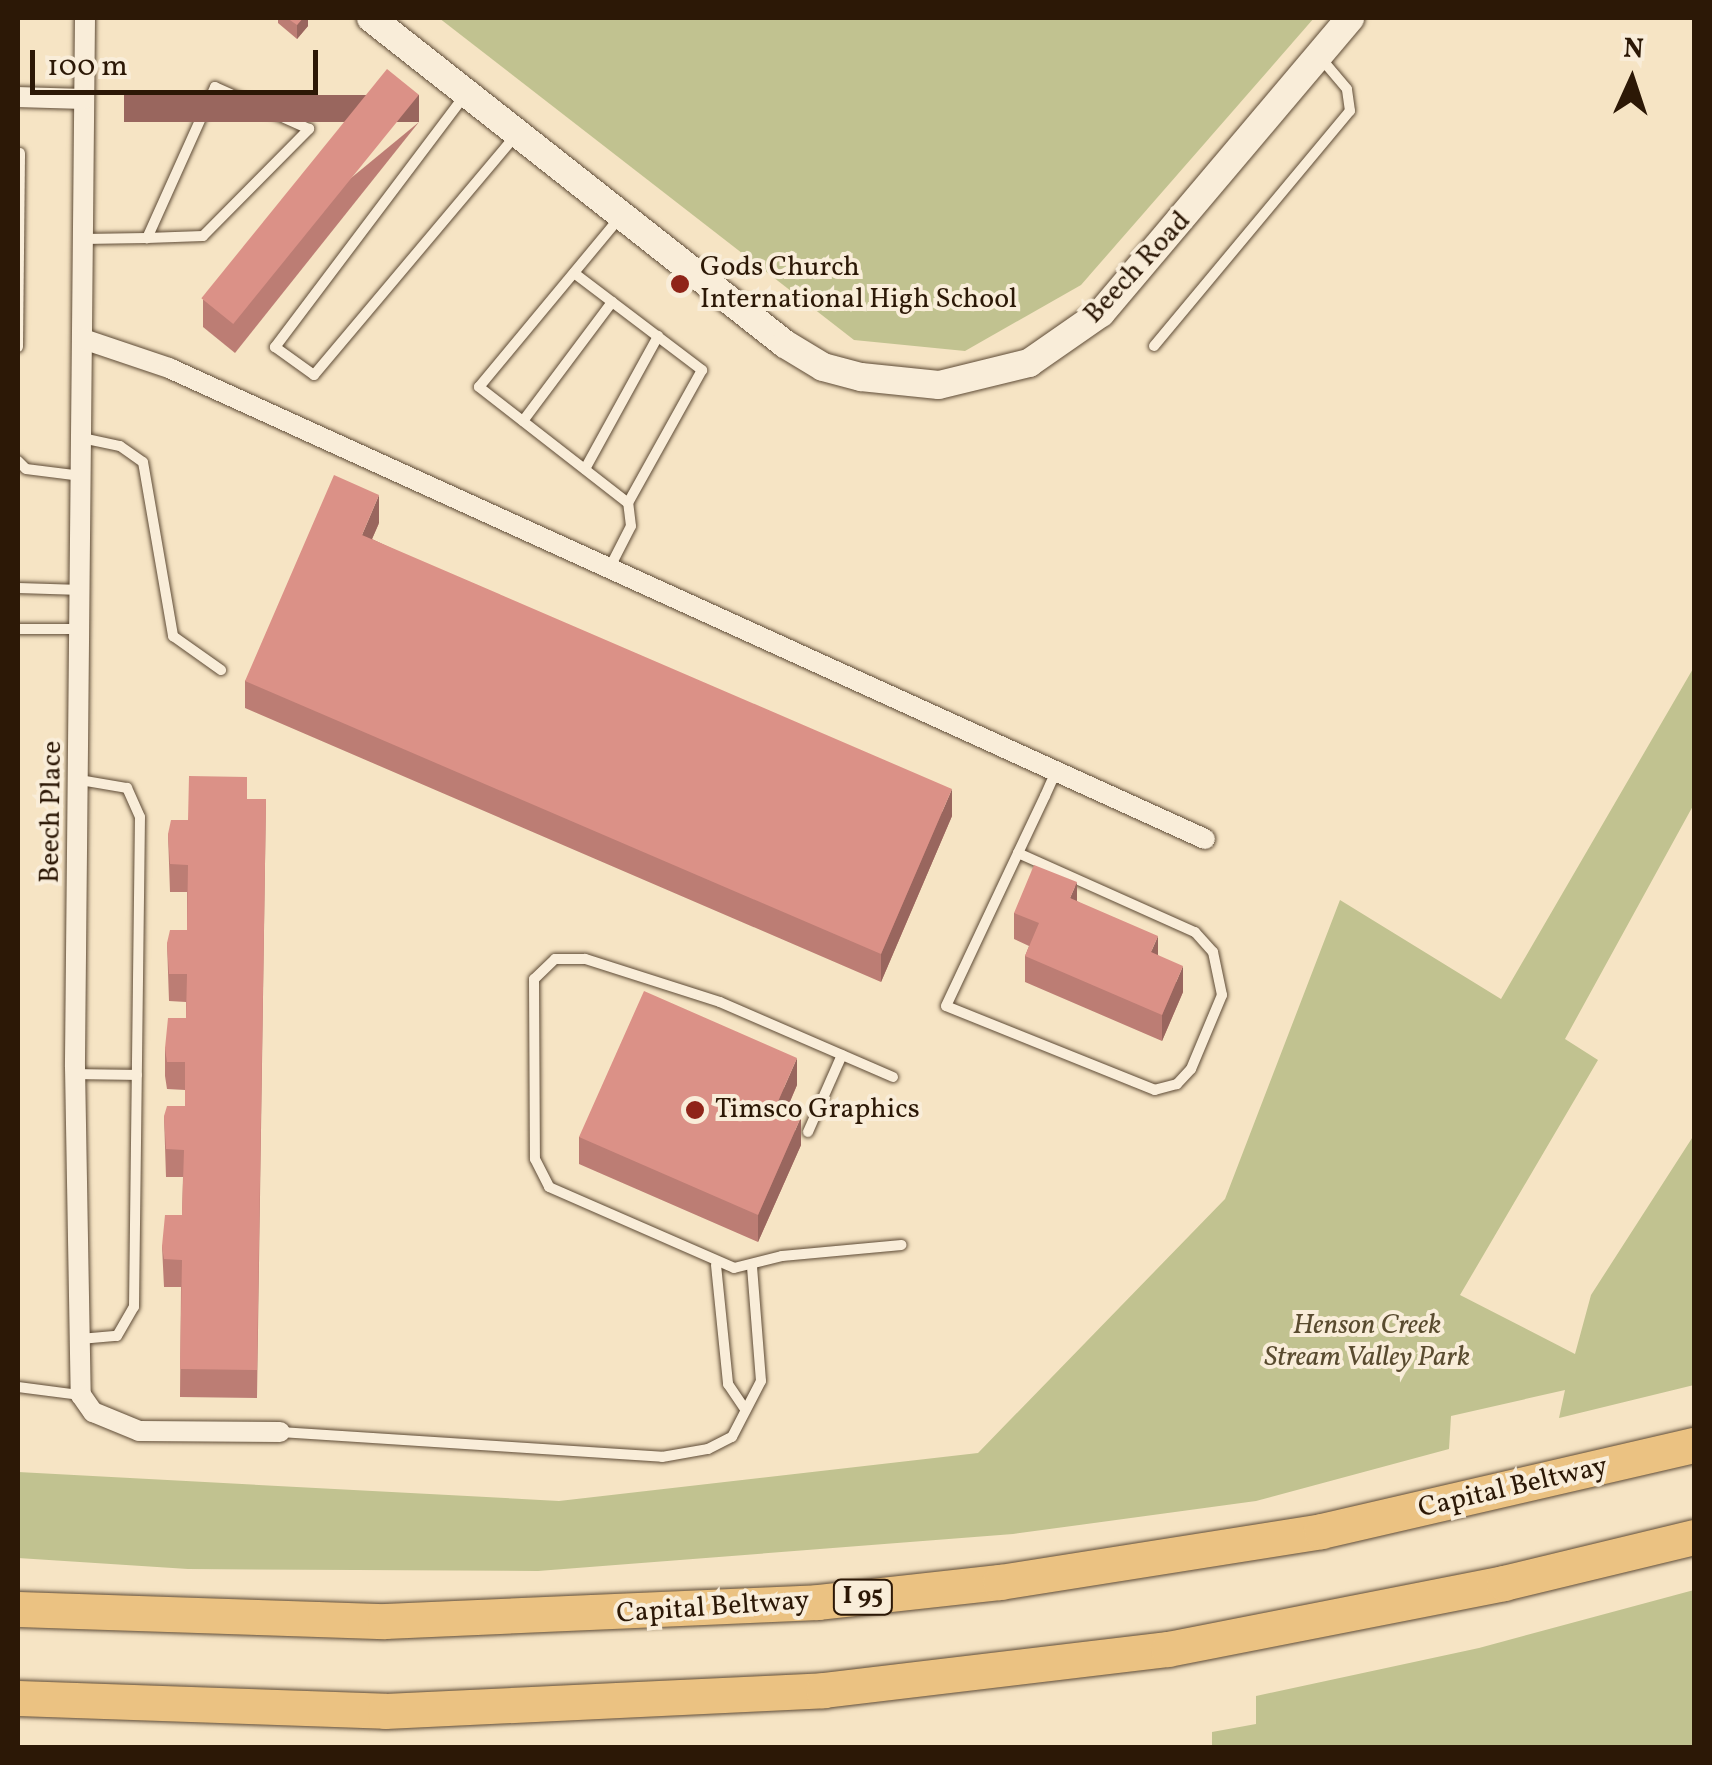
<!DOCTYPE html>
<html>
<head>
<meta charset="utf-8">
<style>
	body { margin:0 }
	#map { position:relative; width:1712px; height:1765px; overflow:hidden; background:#f6e4c4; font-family:Vollkorn,serif }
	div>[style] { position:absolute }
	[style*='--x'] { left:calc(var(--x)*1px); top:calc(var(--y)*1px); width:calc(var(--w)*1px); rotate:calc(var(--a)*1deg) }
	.green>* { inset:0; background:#c1c290 }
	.roads { filter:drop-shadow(0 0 2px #5e4b36) drop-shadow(0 0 2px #5e4b36) }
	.lane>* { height:10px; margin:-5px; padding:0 5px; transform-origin:5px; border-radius:5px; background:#f9edd9 }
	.street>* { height:20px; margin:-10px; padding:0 10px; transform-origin:10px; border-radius:10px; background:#f9edd9 }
	.secondary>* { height:28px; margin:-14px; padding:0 14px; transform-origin:14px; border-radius:14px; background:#f9edd9 }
	.highway>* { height:35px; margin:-17.5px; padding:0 17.5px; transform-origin:17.5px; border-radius:17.5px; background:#ebc282 }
	.wall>* { inset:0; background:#bc7d74 }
	.shaded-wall>* { inset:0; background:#99665e; transform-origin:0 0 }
	.building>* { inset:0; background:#db9187; transform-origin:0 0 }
	.dots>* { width:28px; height:28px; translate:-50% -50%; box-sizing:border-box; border:5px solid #f9edd9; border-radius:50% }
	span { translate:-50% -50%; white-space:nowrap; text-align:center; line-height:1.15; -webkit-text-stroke:8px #f9edd9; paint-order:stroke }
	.shield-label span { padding:2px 8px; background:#f9edd9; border:2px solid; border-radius:8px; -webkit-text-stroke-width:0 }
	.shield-label { font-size:25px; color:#2c1806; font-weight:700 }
	.poi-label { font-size:28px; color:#2c1806 }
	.left { translate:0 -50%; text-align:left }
	.street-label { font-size:28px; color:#2c1806 }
	.park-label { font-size:28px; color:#594b2f; font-style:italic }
	.frame { position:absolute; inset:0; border:20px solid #2c1806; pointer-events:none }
	.north { position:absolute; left:1582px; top:30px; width:100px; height:100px; -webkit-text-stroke:8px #f9edd9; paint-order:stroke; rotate:3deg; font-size:28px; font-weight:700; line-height:40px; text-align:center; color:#2c1806 }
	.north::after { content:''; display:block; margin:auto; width:35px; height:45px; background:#2c1806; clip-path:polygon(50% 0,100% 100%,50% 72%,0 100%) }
	.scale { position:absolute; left:30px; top:50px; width:288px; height:45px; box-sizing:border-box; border:5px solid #2c1806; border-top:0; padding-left:12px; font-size:30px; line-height:35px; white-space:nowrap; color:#2c1806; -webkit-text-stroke:8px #f9edd9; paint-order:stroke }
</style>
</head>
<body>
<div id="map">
	<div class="green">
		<i style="clip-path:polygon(439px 18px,1314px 18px,1081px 285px,965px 351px,854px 340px)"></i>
		<i style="clip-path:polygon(1694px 667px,1694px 804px,1565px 1039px,1598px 1060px,1460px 1295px,1575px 1354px,1591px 1295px,1694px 1135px,1694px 1385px,1559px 1418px,1565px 1390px,1451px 1416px,1449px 1449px,1256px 1501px,1013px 1534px,538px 1571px,188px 1569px,18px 1558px,18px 1472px,559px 1501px,978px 1453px,1225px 1199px,1340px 900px,1501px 999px)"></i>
		<i style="clip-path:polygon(1694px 1590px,1694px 1747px,1212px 1747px,1212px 1732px,1256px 1724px,1256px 1696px,1479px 1648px)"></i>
	</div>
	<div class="roads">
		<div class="lane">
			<i style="--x:465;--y:95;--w:316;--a:127"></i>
			<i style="--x:275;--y:347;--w:48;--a:35.7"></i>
			<i style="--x:314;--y:375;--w:314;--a:-49.9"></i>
			<i style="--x:83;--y:239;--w:64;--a:-0.9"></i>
			<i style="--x:147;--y:238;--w:56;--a:-2"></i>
			<i style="--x:203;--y:236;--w:151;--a:-45.3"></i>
			<i style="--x:309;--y:129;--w:103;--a:-155.9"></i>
			<i style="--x:215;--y:87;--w:166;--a:114.2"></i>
			<i style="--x:574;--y:273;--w:161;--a:37.2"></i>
			<i style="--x:702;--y:370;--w:152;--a:119.1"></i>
			<i style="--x:628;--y:503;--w:189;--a:-142.1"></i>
			<i style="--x:479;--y:387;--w:221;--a:-50.3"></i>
			<i style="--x:1154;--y:346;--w:306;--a:-50.2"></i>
			<i style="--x:1350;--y:111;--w:22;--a:-98"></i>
			<i style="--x:1347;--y:89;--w:42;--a:-130.2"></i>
			<i style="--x:18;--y:347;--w:194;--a:-89.4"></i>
			<i style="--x:523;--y:421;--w:149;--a:-53.2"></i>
			<i style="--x:82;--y:438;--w:39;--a:12"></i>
			<i style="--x:120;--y:446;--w:28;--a:35"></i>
			<i style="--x:143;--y:462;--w:177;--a:80.2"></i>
			<i style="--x:173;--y:636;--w:59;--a:35.3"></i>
			<i style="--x:18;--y:461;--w:11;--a:45"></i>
			<i style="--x:26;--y:469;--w:56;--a:7.1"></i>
			<i style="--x:585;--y:469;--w:152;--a:-61.2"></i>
			<i style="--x:609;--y:569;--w:48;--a:-62.9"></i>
			<i style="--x:631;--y:526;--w:23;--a:-97"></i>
			<i style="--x:18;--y:588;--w:64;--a:1.8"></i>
			<i style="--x:18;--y:629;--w:64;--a:0"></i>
			<i style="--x:1018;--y:853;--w:194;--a:24.1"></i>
			<i style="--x:1195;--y:932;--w:27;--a:48"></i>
			<i style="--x:1213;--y:952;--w:44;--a:78.2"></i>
			<i style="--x:1222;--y:995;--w:80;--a:112.7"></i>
			<i style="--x:1191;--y:1069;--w:21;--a:133"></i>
			<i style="--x:1177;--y:1084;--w:23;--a:165"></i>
			<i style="--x:1155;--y:1090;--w:225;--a:-158.1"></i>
			<i style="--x:946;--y:1006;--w:169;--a:-64.8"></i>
			<i style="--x:1018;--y:853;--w:63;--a:-64.7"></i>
			<i style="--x:1045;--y:796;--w:30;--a:-66"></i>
			<i style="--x:75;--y:1074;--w:62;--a:0.9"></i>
			<i style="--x:893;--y:1077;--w:189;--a:-156.6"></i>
			<i style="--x:720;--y:1002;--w:142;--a:-162.3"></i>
			<i style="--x:585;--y:959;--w:30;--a:180"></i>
			<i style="--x:555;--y:959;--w:29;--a:136"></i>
			<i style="--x:534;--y:979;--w:180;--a:89.7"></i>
			<i style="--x:535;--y:1159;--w:31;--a:63"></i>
			<i style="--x:549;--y:1187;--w:202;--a:23.6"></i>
			<i style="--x:734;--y:1268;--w:49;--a:-14"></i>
			<i style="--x:782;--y:1256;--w:120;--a:-5.3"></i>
			<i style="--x:808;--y:1132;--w:84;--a:-66.2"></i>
			<i style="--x:716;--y:1265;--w:120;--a:84.2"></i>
			<i style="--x:728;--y:1384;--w:29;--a:56"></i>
			<i style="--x:80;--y:1339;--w:37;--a:-5"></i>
			<i style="--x:117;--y:1336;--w:34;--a:-60"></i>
			<i style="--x:134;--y:1307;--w:490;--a:-89.3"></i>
			<i style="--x:140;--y:817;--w:32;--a:-114"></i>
			<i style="--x:127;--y:788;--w:48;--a:-170.3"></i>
			<i style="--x:18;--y:1387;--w:63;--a:7.4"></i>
			<i style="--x:280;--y:1432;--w:383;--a:3.7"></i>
			<i style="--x:662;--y:1457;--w:47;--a:-9.9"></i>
			<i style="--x:708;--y:1449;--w:27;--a:-27"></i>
			<i style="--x:732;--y:1437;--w:63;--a:-62.6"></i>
			<i style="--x:761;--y:1381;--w:114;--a:-94.5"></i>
		</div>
		<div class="street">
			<i style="--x:85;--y:18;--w:1049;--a:90.55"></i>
			<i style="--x:75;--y:1067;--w:328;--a:89"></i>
			<i style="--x:81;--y:1395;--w:21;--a:55"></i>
			<i style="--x:93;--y:1412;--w:50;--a:22.4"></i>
			<i style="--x:139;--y:1431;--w:141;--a:0.4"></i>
			<i style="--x:18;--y:97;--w:65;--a:1.8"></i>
			<i style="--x:83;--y:339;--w:91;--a:18.6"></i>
			<i style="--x:169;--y:368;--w:1138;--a:24.45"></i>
		</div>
		<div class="secondary">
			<i style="--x:371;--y:18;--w:527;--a:38.22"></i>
			<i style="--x:785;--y:344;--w:44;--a:31.2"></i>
			<i style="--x:823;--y:367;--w:39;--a:15"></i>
			<i style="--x:861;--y:377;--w:78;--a:5.9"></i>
			<i style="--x:939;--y:385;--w:93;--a:-13.7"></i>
			<i style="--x:1029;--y:363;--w:88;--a:-34.8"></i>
			<i style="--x:1101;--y:313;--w:386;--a:-49.8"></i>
		</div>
		<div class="highway">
			<i style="--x:18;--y:1609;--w:367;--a:1.9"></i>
			<i style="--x:385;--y:1621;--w:433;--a:-2.5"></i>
			<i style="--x:818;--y:1602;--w:183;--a:-6.3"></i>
			<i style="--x:1000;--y:1582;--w:325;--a:-9"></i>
			<i style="--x:1321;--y:1531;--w:383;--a:-13"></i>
			<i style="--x:18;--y:1698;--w:367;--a:2"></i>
			<i style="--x:385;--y:1711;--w:439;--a:-2.7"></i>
			<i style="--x:823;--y:1690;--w:347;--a:-6.8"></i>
			<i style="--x:1168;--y:1649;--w:342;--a:-11.1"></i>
			<i style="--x:1504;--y:1583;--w:195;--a:-13.6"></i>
		</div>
	</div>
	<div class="wall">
		<i style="clip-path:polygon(278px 18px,308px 18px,308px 26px,297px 39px,278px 23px)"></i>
		<i style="clip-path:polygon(419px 122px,235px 353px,203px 327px,203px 300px)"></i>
		<i style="clip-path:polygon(379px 523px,372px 539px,952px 816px,881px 982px,245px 708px,245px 681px)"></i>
		<i style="clip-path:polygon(247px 799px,266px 799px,257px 1398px,180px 1397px,181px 1287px,164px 1287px,162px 1246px,182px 1215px,183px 1177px,166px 1177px,164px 1116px,185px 1106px,185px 1090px,167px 1089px,165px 1076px,165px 1048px,186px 1018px,186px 1002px,169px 1001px,167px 943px,187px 930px,187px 892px,170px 892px,168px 834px,188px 820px)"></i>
		<i style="clip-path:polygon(1077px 901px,1158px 955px,1183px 992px,1162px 1041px,1025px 982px,1025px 956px,1029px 946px,1014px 939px,1014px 913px)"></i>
		<i style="clip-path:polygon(797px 1085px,786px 1111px,801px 1145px,758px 1242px,579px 1164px,579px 1137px)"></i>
	</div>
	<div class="shaded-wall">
		<i style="clip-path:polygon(303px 18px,308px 18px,308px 26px,297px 39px,297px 25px)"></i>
		<i style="left:419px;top:95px;width:27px;height:295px;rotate:90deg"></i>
		<i style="clip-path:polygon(379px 495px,379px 523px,362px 562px,362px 535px)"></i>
		<i style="clip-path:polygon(952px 789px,952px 816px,881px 982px,881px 954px)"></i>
		<i style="clip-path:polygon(1077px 882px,1077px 909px,1070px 898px)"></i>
		<i style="clip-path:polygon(1158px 936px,1158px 962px,1151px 952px)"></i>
		<i style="clip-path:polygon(1183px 966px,1183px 992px,1162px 1041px,1162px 1015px)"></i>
		<i style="clip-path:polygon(797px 1058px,797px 1085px,776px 1134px,776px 1106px)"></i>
		<i style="clip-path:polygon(801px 1117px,801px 1145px,758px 1242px,758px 1215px)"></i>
	</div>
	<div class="building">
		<i style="clip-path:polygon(287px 18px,303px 18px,297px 25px)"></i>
		<i style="left:387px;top:69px;width:41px;height:295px;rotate:39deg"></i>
		<i style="clip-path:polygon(334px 475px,379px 495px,362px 535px,952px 789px,881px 954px,245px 681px)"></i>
		<i style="clip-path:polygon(189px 776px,247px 777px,247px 799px,266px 799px,257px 1370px,180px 1369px,182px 1260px,164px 1259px,162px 1246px,165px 1215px,182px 1215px,184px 1150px,166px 1149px,164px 1116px,167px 1106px,185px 1106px,185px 1062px,167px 1062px,165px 1048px,168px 1018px,186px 1018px,187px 974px,169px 974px,167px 943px,170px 930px,187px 930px,188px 865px,170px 864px,168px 834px,171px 820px,188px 820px)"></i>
		<i style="clip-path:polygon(1034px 865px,1077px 882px,1070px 898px,1158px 936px,1151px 952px,1183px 966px,1162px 1015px,1025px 956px,1039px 923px,1014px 913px)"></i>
		<i style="clip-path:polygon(644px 991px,797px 1058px,776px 1106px,801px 1117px,758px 1215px,579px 1137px)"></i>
	</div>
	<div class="dots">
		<i style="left:680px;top:284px;background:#8f2418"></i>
		<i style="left:695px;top:1110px;background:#8f2418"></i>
	</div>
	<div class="shield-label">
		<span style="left:863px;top:1597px">I 95</span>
	</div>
	<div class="poi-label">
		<span class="left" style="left:700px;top:284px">Gods Church<br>International High School</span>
		<span class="left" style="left:715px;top:1110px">Timsco Graphics</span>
	</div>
	<div class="street-label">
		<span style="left:1138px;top:268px;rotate:-47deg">Beech Road</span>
		<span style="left:52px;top:812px;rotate:-89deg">Beech Place</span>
		<span style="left:1513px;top:1488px;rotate:-13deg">Capital Beltway</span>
		<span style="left:713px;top:1608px;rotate:-4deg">Capital Beltway</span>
	</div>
	<div class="park-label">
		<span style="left:1367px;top:1342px">Henson Creek<br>Stream Valley Park</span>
	</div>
	<div class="frame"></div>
	<div class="north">N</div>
	<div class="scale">100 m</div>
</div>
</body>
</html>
